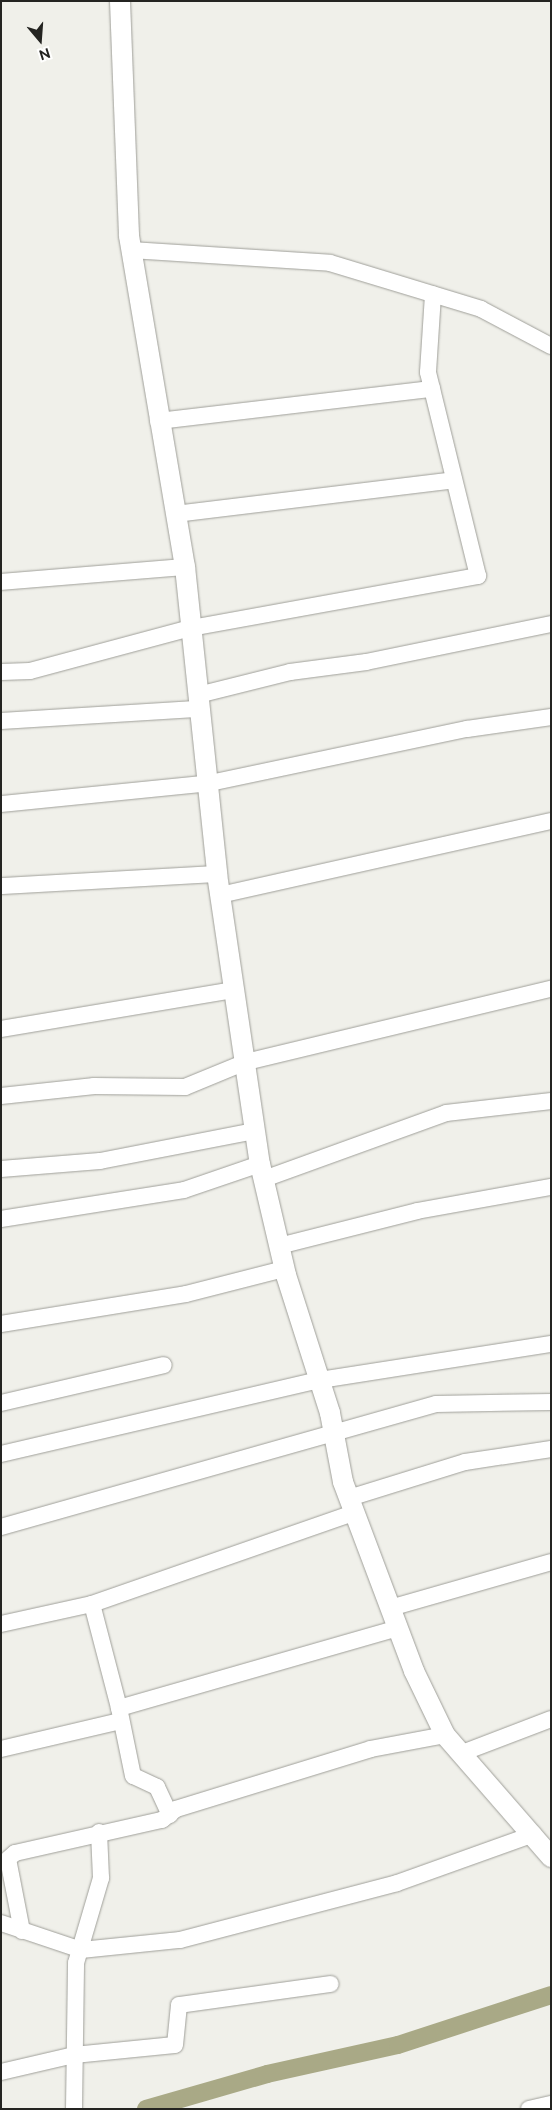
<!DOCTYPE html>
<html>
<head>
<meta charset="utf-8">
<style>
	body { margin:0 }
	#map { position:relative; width:552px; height:2110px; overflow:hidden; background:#f0f0ea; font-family:Raleway,sans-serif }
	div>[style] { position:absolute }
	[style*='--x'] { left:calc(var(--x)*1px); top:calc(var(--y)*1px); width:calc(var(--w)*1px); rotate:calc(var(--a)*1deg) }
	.canal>* { height:18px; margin:-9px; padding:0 9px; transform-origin:9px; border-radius:9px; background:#a9a986 }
	.roads { filter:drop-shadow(0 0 1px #9f9f99) drop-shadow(0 0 1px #9f9f99) }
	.minor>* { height:16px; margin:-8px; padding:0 8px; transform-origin:8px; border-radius:8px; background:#fff }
	.tertiary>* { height:20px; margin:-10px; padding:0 10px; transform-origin:10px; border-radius:10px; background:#fff }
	span { translate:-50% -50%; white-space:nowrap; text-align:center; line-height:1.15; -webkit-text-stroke:4px #fffffe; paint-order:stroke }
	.frame { position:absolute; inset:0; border:2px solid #242421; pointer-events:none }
	.north { position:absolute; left:15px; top:15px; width:50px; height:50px; -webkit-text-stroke:4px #fffffe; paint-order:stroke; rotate:162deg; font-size:14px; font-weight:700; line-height:20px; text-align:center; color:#242421 }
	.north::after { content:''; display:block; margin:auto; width:18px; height:22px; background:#242421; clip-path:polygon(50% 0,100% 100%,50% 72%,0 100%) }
</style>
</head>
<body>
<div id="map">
	<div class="canal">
		<i style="--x:146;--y:2109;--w:126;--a:-16.1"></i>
		<i style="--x:267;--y:2074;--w:134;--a:-12.5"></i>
		<i style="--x:398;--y:2045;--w:161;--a:-18.1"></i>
	</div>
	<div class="roads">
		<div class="minor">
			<i style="--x:131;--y:250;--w:199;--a:3.7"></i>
			<i style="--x:330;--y:263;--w:158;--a:16.9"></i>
			<i style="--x:481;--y:309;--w:79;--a:27.9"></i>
			<i style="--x:158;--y:421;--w:276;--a:-6.7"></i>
			<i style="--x:175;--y:514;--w:281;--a:-6.9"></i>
			<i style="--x:1;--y:582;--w:185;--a:-4.7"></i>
			<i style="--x:1;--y:672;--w:29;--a:-2"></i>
			<i style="--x:30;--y:671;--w:167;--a:-15"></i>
			<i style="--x:191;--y:628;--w:292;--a:-10.3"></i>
			<i style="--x:478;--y:576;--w:210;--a:-103.8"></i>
			<i style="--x:428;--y:372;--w:78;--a:-86.3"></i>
			<i style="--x:198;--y:695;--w:95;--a:-14"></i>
			<i style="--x:290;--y:672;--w:77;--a:-7.5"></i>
			<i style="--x:366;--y:662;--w:189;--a:-11.6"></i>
			<i style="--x:1;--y:721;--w:199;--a:-3.5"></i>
			<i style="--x:1;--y:804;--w:210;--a:-5.7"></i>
			<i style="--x:210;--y:783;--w:263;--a:-11.9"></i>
			<i style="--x:467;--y:729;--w:85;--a:-8.1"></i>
			<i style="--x:1;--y:886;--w:216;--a:-3.2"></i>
			<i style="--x:220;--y:895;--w:339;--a:-12.6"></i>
			<i style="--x:1;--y:1029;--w:236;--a:-9.5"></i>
			<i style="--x:1;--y:1096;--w:94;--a:-6.1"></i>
			<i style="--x:94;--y:1086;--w:91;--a:0.6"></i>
			<i style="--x:185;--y:1087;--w:66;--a:-22.3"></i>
			<i style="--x:246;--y:1062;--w:314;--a:-13.5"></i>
			<i style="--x:1;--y:1169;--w:99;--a:-4.6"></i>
			<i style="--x:100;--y:1161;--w:158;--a:-11"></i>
			<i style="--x:264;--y:1179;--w:194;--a:-19.9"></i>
			<i style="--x:446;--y:1113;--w:106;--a:-6.5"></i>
			<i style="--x:1;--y:1219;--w:185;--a:-9"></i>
			<i style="--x:184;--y:1190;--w:80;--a:-18.9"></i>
			<i style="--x:279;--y:1246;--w:142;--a:-14.2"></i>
			<i style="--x:417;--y:1211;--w:136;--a:-10.2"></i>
			<i style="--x:1;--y:1324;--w:187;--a:-9.2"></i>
			<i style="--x:186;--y:1294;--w:101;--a:-14.3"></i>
			<i style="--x:1;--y:1403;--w:167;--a:-13.1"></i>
			<i style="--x:1;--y:1454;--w:327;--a:-13.1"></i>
			<i style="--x:320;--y:1380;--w:234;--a:-8.9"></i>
			<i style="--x:349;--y:1498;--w:121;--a:-17.2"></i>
			<i style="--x:465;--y:1462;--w:87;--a:-8.6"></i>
			<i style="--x:1;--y:1527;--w:452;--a:-15.8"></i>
			<i style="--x:436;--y:1404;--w:115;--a:-1"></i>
			<i style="--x:92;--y:1604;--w:107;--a:75.4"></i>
			<i style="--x:390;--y:1608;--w:167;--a:-15.9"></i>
			<i style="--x:1;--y:1624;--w:93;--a:-12.4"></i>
			<i style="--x:92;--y:1604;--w:277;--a:-19.2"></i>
			<i style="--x:1;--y:1749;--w:122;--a:-13.2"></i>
			<i style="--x:462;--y:1753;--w:95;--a:-20.9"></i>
			<i style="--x:170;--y:1815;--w:31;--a:-115"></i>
			<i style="--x:157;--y:1787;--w:26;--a:-155"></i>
			<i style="--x:133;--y:1776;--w:69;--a:-101.6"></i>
			<i style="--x:119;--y:1708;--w:290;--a:-16"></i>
			<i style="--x:1;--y:1923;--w:84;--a:18.6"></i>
			<i style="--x:81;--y:1950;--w:100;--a:-5.8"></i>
			<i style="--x:180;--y:1940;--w:224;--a:-14.7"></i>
			<i style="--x:397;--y:1883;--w:145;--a:-19.7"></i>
			<i style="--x:22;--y:1931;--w:73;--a:-101"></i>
			<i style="--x:8;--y:1859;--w:9;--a:-41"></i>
			<i style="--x:15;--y:1853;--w:151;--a:-12.7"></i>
			<i style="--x:162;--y:1820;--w:18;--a:-38"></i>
			<i style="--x:176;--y:1809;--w:204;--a:-17.1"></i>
			<i style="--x:371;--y:1749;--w:75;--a:-10.7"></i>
			<i style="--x:1;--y:2072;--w:75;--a:-13.1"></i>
			<i style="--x:74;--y:2055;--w:101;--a:-5.7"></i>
			<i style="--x:175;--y:2045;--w:40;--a:-84.3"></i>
			<i style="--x:179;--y:2005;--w:153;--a:-7.9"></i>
			<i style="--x:74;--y:2109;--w:146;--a:-89.2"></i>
			<i style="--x:76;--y:1963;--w:89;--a:-73.6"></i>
			<i style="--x:101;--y:1878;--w:46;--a:-92.5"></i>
			<i style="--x:529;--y:2109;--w:23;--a:-13"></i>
		</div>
		<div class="tertiary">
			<i style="--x:120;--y:1;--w:235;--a:87.8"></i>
			<i style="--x:129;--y:236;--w:336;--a:80.4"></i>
			<i style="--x:185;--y:567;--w:309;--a:84"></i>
			<i style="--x:217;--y:874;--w:293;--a:81.6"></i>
			<i style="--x:260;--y:1164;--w:114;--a:76.8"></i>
			<i style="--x:286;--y:1275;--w:145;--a:72.3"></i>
			<i style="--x:330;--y:1413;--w:70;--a:79.3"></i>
			<i style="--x:343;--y:1482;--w:202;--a:69.4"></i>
			<i style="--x:414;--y:1671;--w:71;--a:64.2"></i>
			<i style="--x:445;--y:1735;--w:162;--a:49"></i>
		</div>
	</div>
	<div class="frame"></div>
	<div class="north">N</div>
</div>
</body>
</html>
